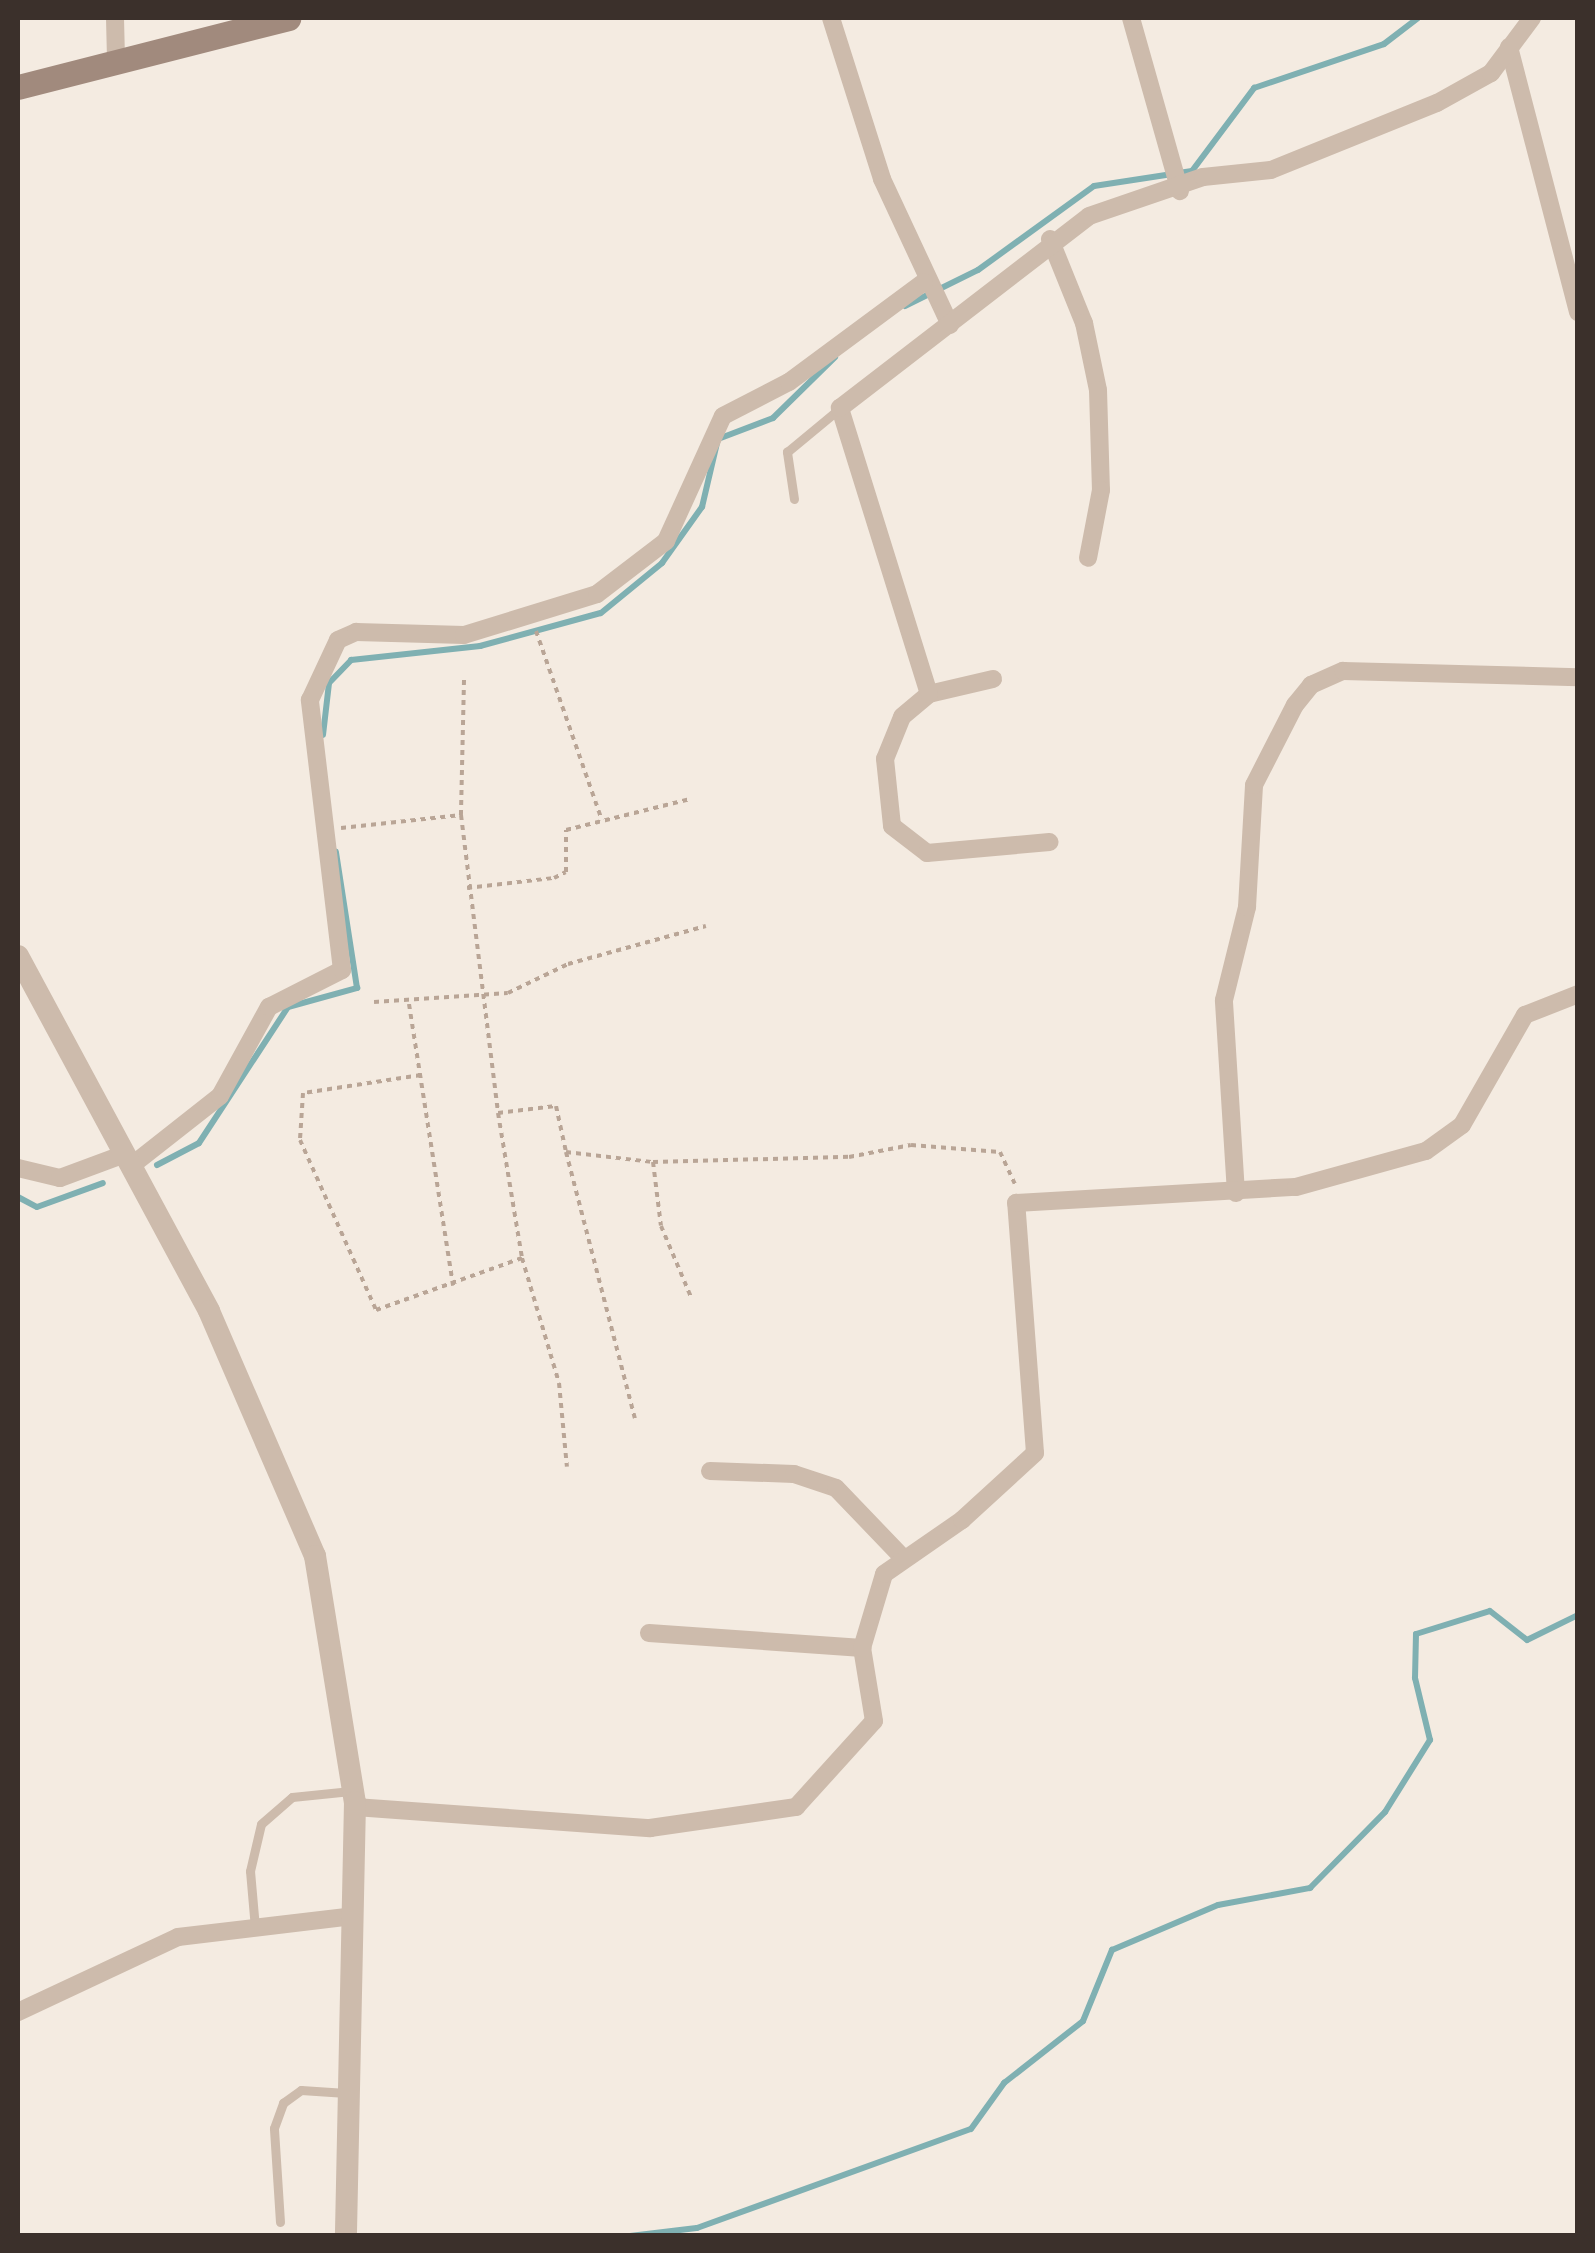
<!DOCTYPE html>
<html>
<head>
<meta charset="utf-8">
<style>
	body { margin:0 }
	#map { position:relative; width:1595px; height:2253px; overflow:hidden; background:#f4ebe1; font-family:"Space Grotesk",sans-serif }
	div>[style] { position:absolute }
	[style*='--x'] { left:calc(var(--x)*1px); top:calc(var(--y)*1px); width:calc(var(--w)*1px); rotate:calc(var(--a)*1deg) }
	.stream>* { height:6px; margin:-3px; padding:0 3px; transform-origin:3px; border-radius:3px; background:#7fb0b2 }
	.path>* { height:4px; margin-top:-2px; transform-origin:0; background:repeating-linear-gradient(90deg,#b9a596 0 5px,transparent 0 10px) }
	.service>* { height:9px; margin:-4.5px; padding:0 4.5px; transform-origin:4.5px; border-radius:4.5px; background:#cdbbac }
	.minor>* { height:18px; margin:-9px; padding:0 9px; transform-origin:9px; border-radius:9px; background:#cdbbac }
	.tertiary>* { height:22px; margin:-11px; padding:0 11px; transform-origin:11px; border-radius:11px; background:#cdbbac }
	.secondary>* { height:25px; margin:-12.5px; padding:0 12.5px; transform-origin:12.5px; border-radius:12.5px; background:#a18a7d }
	span { translate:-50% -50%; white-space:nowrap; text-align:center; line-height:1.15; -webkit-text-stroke:8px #fbf5ee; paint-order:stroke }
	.frame { position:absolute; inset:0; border:20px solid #3b302b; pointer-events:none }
</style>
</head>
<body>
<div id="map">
	<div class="stream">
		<i style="--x:905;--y:306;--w:81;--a:-26.3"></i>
		<i style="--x:978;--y:270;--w:143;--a:-35.9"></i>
		<i style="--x:1094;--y:186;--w:99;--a:-8.7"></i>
		<i style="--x:1192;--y:171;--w:104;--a:-53.2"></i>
		<i style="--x:1254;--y:88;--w:137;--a:-18.7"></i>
		<i style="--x:1384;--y:44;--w:43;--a:-37.4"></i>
		<i style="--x:323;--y:735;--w:52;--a:-83.4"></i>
		<i style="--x:329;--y:683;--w:32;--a:-46"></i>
		<i style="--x:351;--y:660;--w:130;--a:-6.2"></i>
		<i style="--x:480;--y:646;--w:125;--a:-15.3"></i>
		<i style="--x:601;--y:613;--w:79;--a:-39.3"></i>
		<i style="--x:662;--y:563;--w:69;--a:-54.5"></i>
		<i style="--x:702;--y:507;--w:70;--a:-76.8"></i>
		<i style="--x:718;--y:439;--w:59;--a:-20.9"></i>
		<i style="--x:773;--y:418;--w:87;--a:-44.5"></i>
		<i style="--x:157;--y:1165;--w:47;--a:-27.6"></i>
		<i style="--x:199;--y:1143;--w:163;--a:-56.8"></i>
		<i style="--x:288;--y:1007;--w:72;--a:-15.4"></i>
		<i style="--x:357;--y:988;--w:138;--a:-98.8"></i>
		<i style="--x:18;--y:1197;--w:21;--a:28"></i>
		<i style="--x:37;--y:1207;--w:70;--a:-20"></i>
		<i style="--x:630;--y:2236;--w:67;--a:-6.8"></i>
		<i style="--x:697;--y:2228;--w:291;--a:-19.9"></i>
		<i style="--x:971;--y:2129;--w:57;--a:-54.3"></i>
		<i style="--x:1004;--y:2083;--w:100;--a:-38.1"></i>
		<i style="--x:1083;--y:2021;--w:77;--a:-67.8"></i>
		<i style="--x:1112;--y:1950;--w:115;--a:-23"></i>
		<i style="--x:1218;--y:1905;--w:94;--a:-10.5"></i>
		<i style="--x:1310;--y:1888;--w:107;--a:-45.4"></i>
		<i style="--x:1385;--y:1812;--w:85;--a:-58"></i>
		<i style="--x:1430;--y:1740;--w:64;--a:-103.6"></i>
		<i style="--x:1415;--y:1678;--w:44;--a:-88.7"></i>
		<i style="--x:1416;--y:1634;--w:77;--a:-17.3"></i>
		<i style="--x:1490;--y:1611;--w:47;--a:38.1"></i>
		<i style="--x:1527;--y:1640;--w:57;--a:-26.1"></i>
	</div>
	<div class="path">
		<i style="--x:536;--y:631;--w:200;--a:70.8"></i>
		<i style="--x:464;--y:680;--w:135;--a:91.3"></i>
		<i style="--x:461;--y:815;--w:300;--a:82.9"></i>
		<i style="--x:498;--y:1113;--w:58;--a:-6.9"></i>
		<i style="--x:556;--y:1106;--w:47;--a:77.7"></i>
		<i style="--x:566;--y:1152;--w:88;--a:6.6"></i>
		<i style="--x:653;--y:1162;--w:196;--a:-1.5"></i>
		<i style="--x:849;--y:1157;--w:63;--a:-11"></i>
		<i style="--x:911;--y:1145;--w:89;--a:4.5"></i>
		<i style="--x:1000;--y:1152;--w:35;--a:65"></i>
		<i style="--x:341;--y:828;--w:121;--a:-6.2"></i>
		<i style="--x:467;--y:888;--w:88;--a:-6.6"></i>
		<i style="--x:554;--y:878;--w:13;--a:-27"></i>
		<i style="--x:566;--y:872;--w:42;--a:-90"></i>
		<i style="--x:566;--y:830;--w:128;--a:-14"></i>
		<i style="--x:374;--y:1002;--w:134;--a:-3.8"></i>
		<i style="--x:508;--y:993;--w:67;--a:-25.8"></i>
		<i style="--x:568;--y:964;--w:143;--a:-15.4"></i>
		<i style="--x:409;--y:1004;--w:285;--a:81.1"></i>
		<i style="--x:421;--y:1075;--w:119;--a:171.3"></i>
		<i style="--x:303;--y:1093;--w:47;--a:93.7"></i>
		<i style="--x:300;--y:1140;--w:186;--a:65.9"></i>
		<i style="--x:376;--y:1310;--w:155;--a:-19.6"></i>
		<i style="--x:498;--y:1113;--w:147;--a:80.6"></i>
		<i style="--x:522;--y:1258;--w:130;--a:73.5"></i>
		<i style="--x:559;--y:1383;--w:84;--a:84.6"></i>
		<i style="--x:566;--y:1152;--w:275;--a:75.5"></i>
		<i style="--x:653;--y:1162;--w:64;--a:82.9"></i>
		<i style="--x:661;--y:1226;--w:77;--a:67.1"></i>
	</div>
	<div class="service">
		<i style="--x:794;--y:499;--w:48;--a:-98.5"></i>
		<i style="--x:787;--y:452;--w:67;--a:-39.6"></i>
		<i style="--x:255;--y:1928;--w:57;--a:-95"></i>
		<i style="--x:250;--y:1871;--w:48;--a:-76.8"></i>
		<i style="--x:261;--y:1824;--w:41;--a:-41.1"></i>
		<i style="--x:292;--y:1797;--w:59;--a:-5.8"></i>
		<i style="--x:280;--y:2222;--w:94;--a:-93.7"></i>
		<i style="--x:274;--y:2128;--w:27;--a:-70"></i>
		<i style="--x:283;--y:2103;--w:22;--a:-36"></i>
		<i style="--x:301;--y:2090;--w:45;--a:3.8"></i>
	</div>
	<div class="minor">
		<i style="--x:115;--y:18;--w:40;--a:88.6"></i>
		<i style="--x:831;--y:18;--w:169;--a:72.4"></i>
		<i style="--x:882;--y:179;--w:161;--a:65"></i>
		<i style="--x:1131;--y:18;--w:180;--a:74.2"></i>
		<i style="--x:1509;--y:47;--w:274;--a:75.4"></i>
		<i style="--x:1050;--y:239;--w:91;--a:68"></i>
		<i style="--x:1084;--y:323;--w:68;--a:78.2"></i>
		<i style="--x:1098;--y:390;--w:100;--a:88.3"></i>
		<i style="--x:1101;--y:490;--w:69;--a:100.8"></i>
		<i style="--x:993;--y:679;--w:66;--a:166.8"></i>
		<i style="--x:929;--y:694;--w:35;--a:140"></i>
		<i style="--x:902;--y:717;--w:45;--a:112"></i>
		<i style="--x:885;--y:759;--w:67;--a:84"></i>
		<i style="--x:892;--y:826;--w:44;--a:37.6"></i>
		<i style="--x:927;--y:853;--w:123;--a:-5.1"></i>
		<i style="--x:929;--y:694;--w:300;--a:-107.3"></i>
		<i style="--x:840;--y:408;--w:314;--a:-37.6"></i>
		<i style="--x:1089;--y:216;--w:120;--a:-18.9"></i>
		<i style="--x:1203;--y:177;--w:68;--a:-5.9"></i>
		<i style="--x:1271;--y:170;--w:179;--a:-22"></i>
		<i style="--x:1437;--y:103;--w:62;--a:-29.1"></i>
		<i style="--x:1491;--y:73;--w:69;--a:-53.3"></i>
		<i style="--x:131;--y:1166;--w:113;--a:-38.2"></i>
		<i style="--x:220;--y:1096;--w:102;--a:-61.2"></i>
		<i style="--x:269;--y:1007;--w:82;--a:-26.9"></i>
		<i style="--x:342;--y:970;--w:272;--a:-96.8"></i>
		<i style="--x:310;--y:700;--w:66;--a:-65"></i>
		<i style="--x:338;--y:640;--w:20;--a:-24"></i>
		<i style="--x:356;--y:632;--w:108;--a:1.6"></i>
		<i style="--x:464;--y:635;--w:139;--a:-17.1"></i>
		<i style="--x:597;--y:594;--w:87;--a:-37.5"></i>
		<i style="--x:666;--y:541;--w:137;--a:-65.5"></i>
		<i style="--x:723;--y:416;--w:74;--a:-27.3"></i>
		<i style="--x:789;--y:382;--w:168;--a:-36.5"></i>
		<i style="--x:18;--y:1168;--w:43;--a:13.4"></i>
		<i style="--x:60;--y:1178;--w:69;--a:-20.3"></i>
		<i style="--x:1236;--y:1193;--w:193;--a:-93.6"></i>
		<i style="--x:1224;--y:1000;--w:96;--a:-76.1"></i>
		<i style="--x:1247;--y:907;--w:122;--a:-86.7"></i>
		<i style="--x:1254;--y:785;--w:90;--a:-62.9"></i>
		<i style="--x:1295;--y:705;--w:26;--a:-51"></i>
		<i style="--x:1311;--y:685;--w:35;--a:-24"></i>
		<i style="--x:1343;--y:671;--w:235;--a:1.5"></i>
		<i style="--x:710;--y:1471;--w:84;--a:2"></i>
		<i style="--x:794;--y:1474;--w:44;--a:18.4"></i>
		<i style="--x:836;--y:1488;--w:98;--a:46.2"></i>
		<i style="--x:649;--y:1633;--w:214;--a:4"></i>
		<i style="--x:355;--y:1807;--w:296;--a:4.1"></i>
		<i style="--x:650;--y:1828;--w:148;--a:-8.2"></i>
		<i style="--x:796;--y:1807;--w:116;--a:-47.8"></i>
		<i style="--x:874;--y:1721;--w:74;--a:-99.3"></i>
		<i style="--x:862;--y:1648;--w:77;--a:-73.4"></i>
		<i style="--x:884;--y:1574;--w:95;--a:-34.7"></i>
		<i style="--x:962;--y:1520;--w:99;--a:-42.5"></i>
		<i style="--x:1035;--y:1453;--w:251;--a:-94.3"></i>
		<i style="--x:1016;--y:1203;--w:280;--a:-3.3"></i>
		<i style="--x:1296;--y:1187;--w:135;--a:-15.5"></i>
		<i style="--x:1426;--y:1151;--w:44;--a:-35.8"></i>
		<i style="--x:1462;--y:1125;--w:127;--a:-60.2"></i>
		<i style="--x:1525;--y:1015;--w:57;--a:-21.6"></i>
		<i style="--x:18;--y:2012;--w:177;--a:-25.1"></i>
		<i style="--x:178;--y:1937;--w:176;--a:-6.8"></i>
	</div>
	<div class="tertiary">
		<i style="--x:18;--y:956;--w:403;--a:61.7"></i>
		<i style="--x:209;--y:1311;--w:267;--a:66.6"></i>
		<i style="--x:315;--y:1556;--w:249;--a:80.8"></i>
		<i style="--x:355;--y:1802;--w:434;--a:91.2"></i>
	</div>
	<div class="secondary">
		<i style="--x:18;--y:87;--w:279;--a:-14.3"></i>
	</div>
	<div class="frame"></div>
</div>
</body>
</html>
